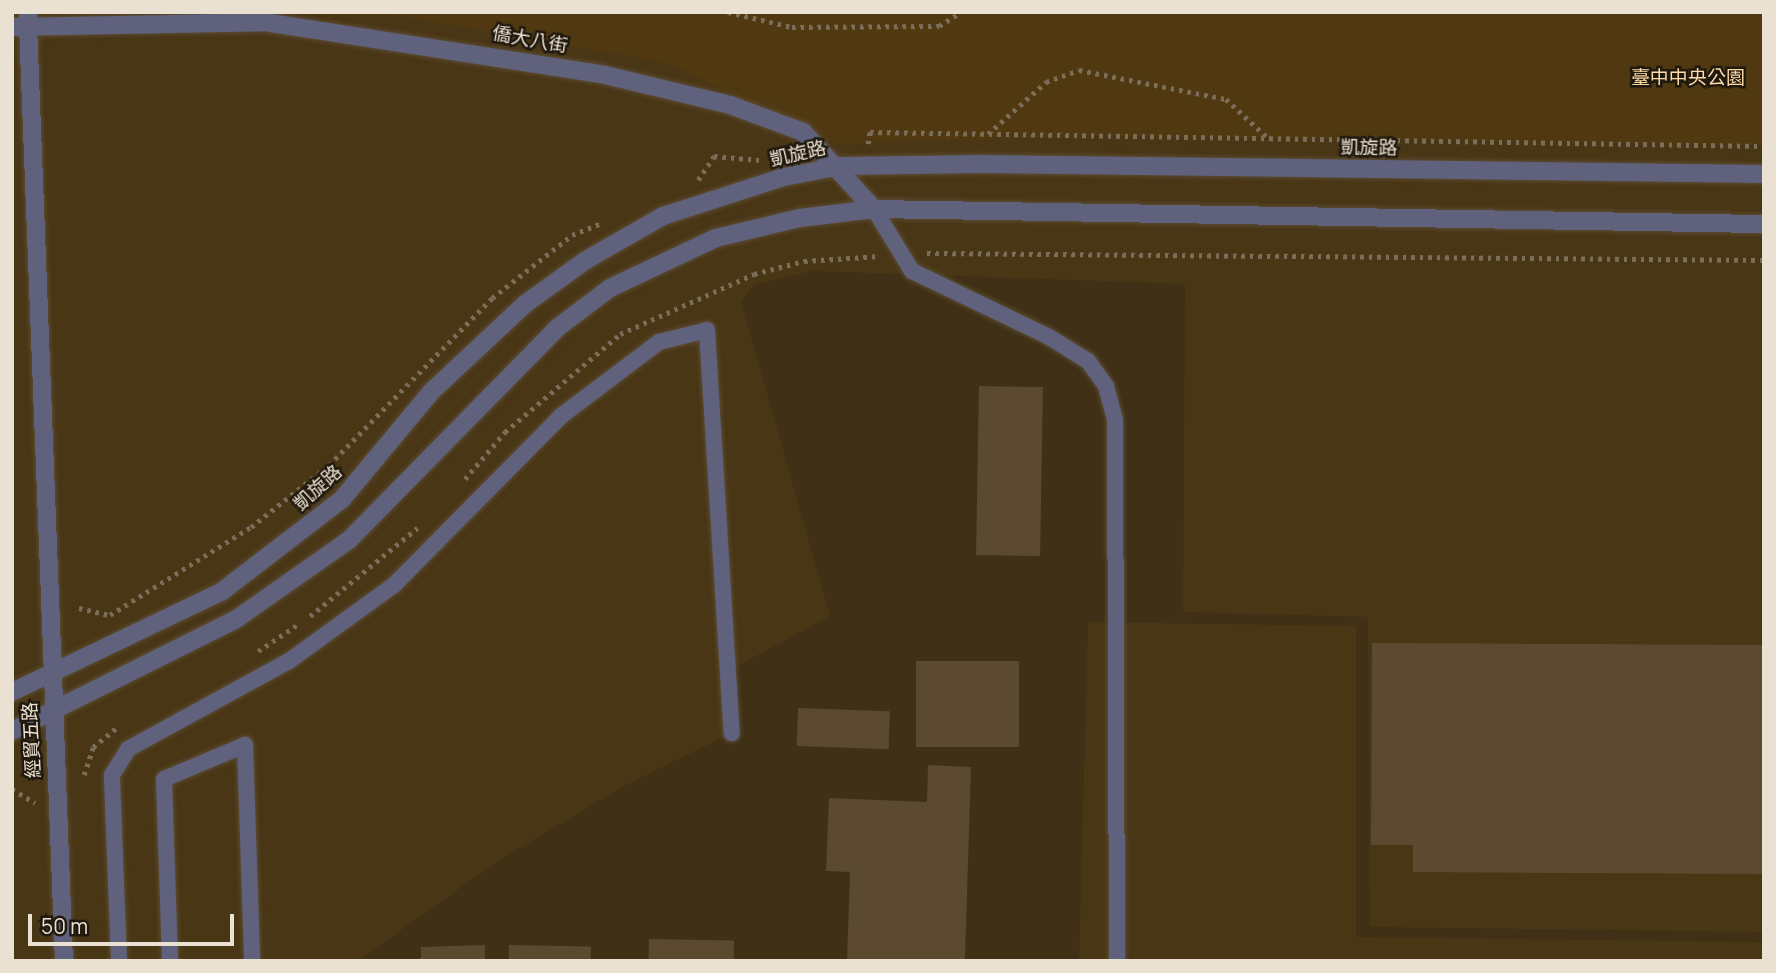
<!DOCTYPE html>
<html>
<head>
<meta charset="utf-8">
<style>
	body { margin:0 }
	#map { position:relative; width:1776px; height:973px; overflow:hidden; background:#3f3016; font-family:Manrope,"Noto Sans TC",sans-serif }
	div>[style] { position:absolute }
	[style*='--x'] { left:calc(var(--x)*1px); top:calc(var(--y)*1px); width:calc(var(--w)*1px); rotate:calc(var(--a)*1deg) }
	.built>* { inset:0; background:#493615 }
	.green>* { inset:0; background:#503911 }
	.building>* { inset:0; background:#5b4a30; transform-origin:0 0 }
	.path>* { height:4.5px; margin-top:-2.25px; transform-origin:0; background:repeating-linear-gradient(90deg,#7b6e58 0 3.5px,transparent 0 8.5px) }
	.roads { filter:drop-shadow(0 0 2px #5b4c34) drop-shadow(0 0 2px #5b4c34) }
	.service>* { height:16px; margin:-8px; padding:0 8px; transform-origin:8px; border-radius:8px; background:#60617d }
	.minor>* { height:18px; margin:-9px; padding:0 9px; transform-origin:9px; border-radius:9px; background:#60617d }
	.tertiary>* { height:18px; margin:-9px; padding:0 9px; transform-origin:9px; border-radius:9px; background:#60617d }
	span { translate:-50% -50%; white-space:nowrap; text-align:center; line-height:1.15; -webkit-text-stroke:5px #20190e; paint-order:stroke }
	.street-label { font-size:19px; color:#ebe1d2 }
	.park-label { font-size:19px; color:#fedca7 }
	.frame { position:absolute; inset:0; border:14px solid #ebe1d2; pointer-events:none }
	.scale { position:absolute; left:28px; top:914px; width:206px; height:32px; box-sizing:border-box; border:4px solid #ebe1d2; border-top:0; padding-left:9px; font-size:21px; line-height:24px; white-space:nowrap; color:#ebe1d2; -webkit-text-stroke:5px #20190e; paint-order:stroke }
</style>
</head>
<body>
<div id="map">
	<div class="built">
		<i style="clip-path:polygon(12px 12px,1764px 12px,1764px 932px,1370px 927px,1368px 617px,1183px 612px,1185px 284px,812px 271px,755px 285px,741px 301px,830px 616px,730px 670px,734px 732px,624px 786px,498px 861px,358px 961px,12px 961px)"></i>
		<i style="clip-path:polygon(1088px 622px,1356px 626px,1356px 937px,1764px 942px,1764px 961px,1079px 961px)"></i>
	</div>
	<div class="green">
		<i style="clip-path:polygon(375px 12px,1764px 12px,1764px 145px,1099px 136px,834px 144px,668px 63px)"></i>
	</div>
	<div class="building">
		<i style="left:979px;top:386px;width:64px;height:169px;rotate:1deg"></i>
		<i style="clip-path:polygon(1372px 643px,1764px 645px,1764px 874px,1413px 872px,1413px 845px,1371px 845px)"></i>
		<i style="left:916px;top:661px;width:103px;height:86px"></i>
		<i style="left:798px;top:708px;width:92px;height:38px;rotate:2deg"></i>
		<i style="clip-path:polygon(928px 765px,971px 767px,965px 959px,847px 961px,850px 872px,826px 871px,829px 798px,927px 802px)"></i>
		<i style="left:649px;top:939px;width:85px;height:22px;rotate:1deg"></i>
		<i style="clip-path:polygon(485px 945px,485px 961px,410px 961px,421px 958px,421px 947px)"></i>
		<i style="left:509px;top:945px;width:82px;height:16px;rotate:1deg"></i>
	</div>
	<div class="path">
		<i style="--x:728;--y:12;--w:66;--a:13.2"></i>
		<i style="--x:792;--y:27;--w:147;--a:-0.4"></i>
		<i style="--x:939;--y:26;--w:26;--a:-32"></i>
		<i style="--x:988;--y:134;--w:78;--a:-41.9"></i>
		<i style="--x:1046;--y:82;--w:35;--a:-20"></i>
		<i style="--x:1079;--y:70;--w:150;--a:11.2"></i>
		<i style="--x:1226;--y:99;--w:57;--a:42.9"></i>
		<i style="--x:868;--y:144;--w:12;--a:-81"></i>
		<i style="--x:870;--y:132;--w:894;--a:0.9"></i>
		<i style="--x:698;--y:180;--w:29;--a:-56"></i>
		<i style="--x:714;--y:156;--w:45;--a:5.1"></i>
		<i style="--x:927;--y:253;--w:837;--a:0.48"></i>
		<i style="--x:465;--y:479;--w:62;--a:-49.6"></i>
		<i style="--x:505;--y:432;--w:151;--a:-40.4"></i>
		<i style="--x:620;--y:334;--w:147;--a:-24.1"></i>
		<i style="--x:754;--y:274;--w:52;--a:-14.6"></i>
		<i style="--x:804;--y:261;--w:76;--a:-3.8"></i>
		<i style="--x:79;--y:608;--w:32;--a:13"></i>
		<i style="--x:110;--y:615;--w:166;--a:-32"></i>
		<i style="--x:251;--y:527;--w:100;--a:-38.5"></i>
		<i style="--x:329;--y:465;--w:233;--a:-45.7"></i>
		<i style="--x:492;--y:298;--w:102;--a:-38.2"></i>
		<i style="--x:572;--y:235;--w:31;--a:-22"></i>
		<i style="--x:310;--y:616;--w:139;--a:-39.4"></i>
		<i style="--x:258;--y:651;--w:50;--a:-33.7"></i>
		<i style="--x:84;--y:775;--w:29;--a:-72"></i>
		<i style="--x:93;--y:747;--w:32;--a:-39"></i>
		<i style="--x:12;--y:789;--w:27;--a:31"></i>
	</div>
	<div class="roads">
		<div class="service">
			<i style="--x:874;--y:209;--w:73;--a:58.5"></i>
			<i style="--x:912;--y:271;--w:152;--a:25.7"></i>
			<i style="--x:1049;--y:337;--w:46;--a:31.6"></i>
			<i style="--x:1088;--y:361;--w:31;--a:54"></i>
			<i style="--x:1106;--y:386;--w:35;--a:75"></i>
			<i style="--x:1115;--y:420;--w:541;--a:89.79"></i>
			<i style="--x:119;--y:961;--w:186;--a:-92.2"></i>
			<i style="--x:112;--y:775;--w:31;--a:-58"></i>
			<i style="--x:128;--y:749;--w:183;--a:-28.7"></i>
			<i style="--x:289;--y:661;--w:130;--a:-35.9"></i>
			<i style="--x:394;--y:585;--w:238;--a:-45.3"></i>
			<i style="--x:561;--y:416;--w:123;--a:-37.1"></i>
			<i style="--x:659;--y:342;--w:49;--a:-14"></i>
			<i style="--x:707;--y:330;--w:404;--a:86.5"></i>
			<i style="--x:170;--y:961;--w:182;--a:-91.9"></i>
			<i style="--x:164;--y:779;--w:88;--a:-22.8"></i>
			<i style="--x:245;--y:745;--w:216;--a:88.1"></i>
		</div>
		<div class="minor">
			<i style="--x:28;--y:25;--w:937;--a:87.8"></i>
			<i style="--x:12;--y:27;--w:252;--a:-1.1"></i>
			<i style="--x:264;--y:22;--w:345;--a:8.8"></i>
			<i style="--x:605;--y:75;--w:129;--a:13.5"></i>
			<i style="--x:730;--y:105;--w:78;--a:20.3"></i>
			<i style="--x:803;--y:132;--w:105;--a:47.3"></i>
		</div>
		<div class="tertiary">
			<i style="--x:28;--y:12;--w:13;--a:90"></i>
			<i style="--x:12;--y:692;--w:232;--a:-25.6"></i>
			<i style="--x:221;--y:592;--w:153;--a:-37.5"></i>
			<i style="--x:342;--y:499;--w:139;--a:-50.2"></i>
			<i style="--x:431;--y:392;--w:129;--a:-43.1"></i>
			<i style="--x:525;--y:304;--w:75;--a:-35.8"></i>
			<i style="--x:586;--y:260;--w:89;--a:-29.7"></i>
			<i style="--x:663;--y:216;--w:127;--a:-17.9"></i>
			<i style="--x:784;--y:177;--w:58;--a:-10.9"></i>
			<i style="--x:841;--y:166;--w:140;--a:-0.8"></i>
			<i style="--x:981;--y:164;--w:783;--a:0.73"></i>
			<i style="--x:12;--y:731;--w:249;--a:-26.5"></i>
			<i style="--x:235;--y:620;--w:139;--a:-35.1"></i>
			<i style="--x:349;--y:540;--w:297;--a:-45.5"></i>
			<i style="--x:557;--y:328;--w:66;--a:-37"></i>
			<i style="--x:610;--y:288;--w:117;--a:-25.3"></i>
			<i style="--x:716;--y:238;--w:86;--a:-13.4"></i>
			<i style="--x:800;--y:218;--w:75;--a:-6.9"></i>
			<i style="--x:874;--y:209;--w:890;--a:0.97"></i>
		</div>
	</div>
	<div class="street-label">
		<span style="left:530px;top:40px;rotate:10deg">僑大八街</span>
		<span style="left:1369px;top:148px;rotate:1deg">凱旋路</span>
		<span style="left:798px;top:154px;rotate:-13deg">凱旋路</span>
		<span style="left:318px;top:488px;rotate:-42deg">凱旋路</span>
		<span style="left:32px;top:740px;rotate:-93deg">經貿五路</span>
	</div>
	<div class="park-label">
		<span style="left:1688px;top:78px">臺中中央公園</span>
	</div>
	<div class="frame"></div>
	<div class="scale">50 m</div>
</div>
</body>
</html>
